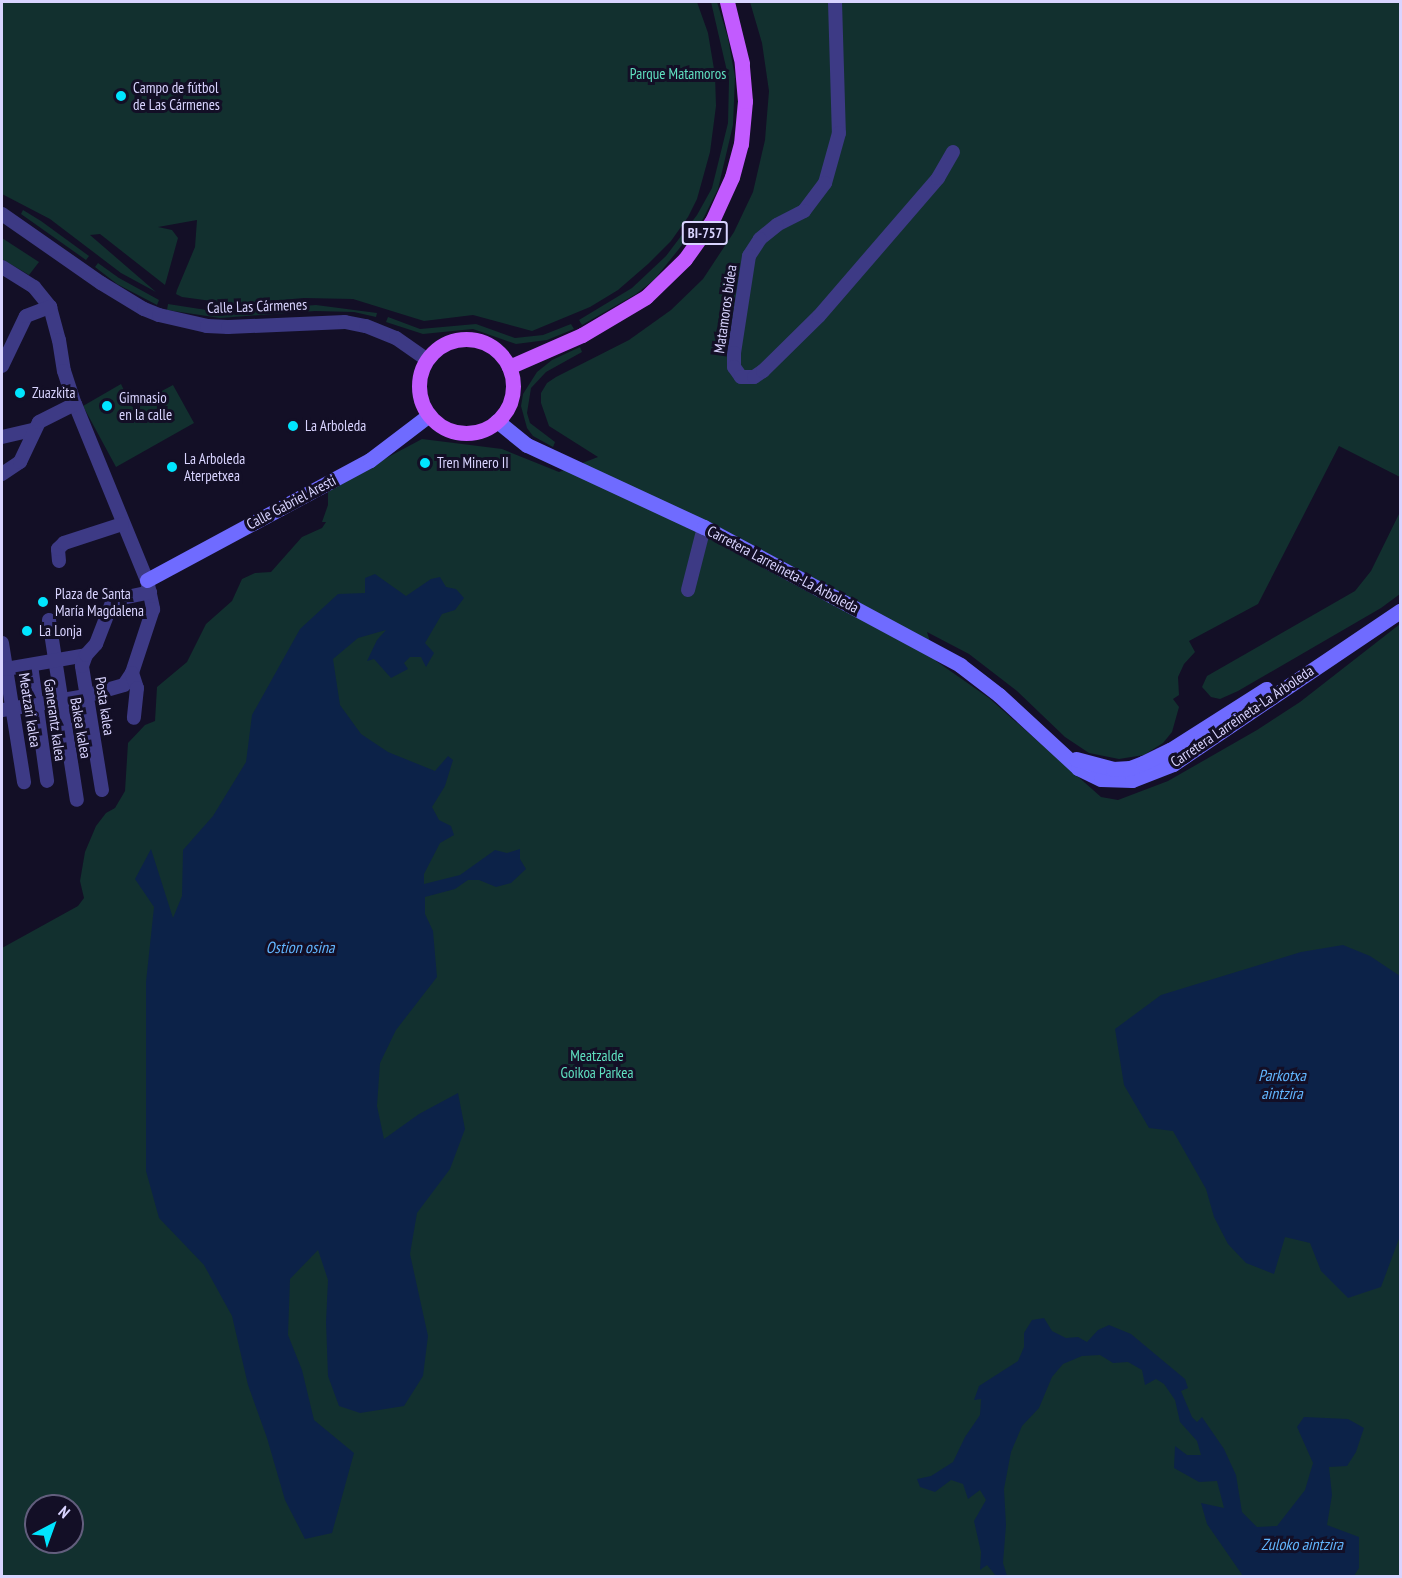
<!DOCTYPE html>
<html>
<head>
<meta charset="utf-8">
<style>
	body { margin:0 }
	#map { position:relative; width:1402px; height:1578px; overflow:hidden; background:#130f26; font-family:"PT Sans Narrow",sans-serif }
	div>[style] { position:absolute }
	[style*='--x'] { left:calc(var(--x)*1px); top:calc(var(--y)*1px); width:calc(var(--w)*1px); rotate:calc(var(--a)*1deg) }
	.green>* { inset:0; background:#12302f }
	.water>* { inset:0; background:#0c2248 }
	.street>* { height:14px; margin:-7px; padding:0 7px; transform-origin:7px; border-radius:7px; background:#3d3a85 }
	.secondary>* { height:15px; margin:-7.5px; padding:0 7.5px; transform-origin:7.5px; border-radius:7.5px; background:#6f6bff }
	.primary>* { height:15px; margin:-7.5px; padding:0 7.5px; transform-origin:7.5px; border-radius:7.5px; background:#c25bff }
	.primary>.ring { margin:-7.5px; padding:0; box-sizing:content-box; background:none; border:15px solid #c25bff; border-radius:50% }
	.dots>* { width:16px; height:16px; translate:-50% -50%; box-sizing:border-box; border:3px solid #130f26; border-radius:50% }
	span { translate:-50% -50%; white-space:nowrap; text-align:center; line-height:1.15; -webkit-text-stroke:6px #130f26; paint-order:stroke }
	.shield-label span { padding:2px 4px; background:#130f26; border:2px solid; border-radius:4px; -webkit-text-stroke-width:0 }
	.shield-label { font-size:14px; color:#d9d4ff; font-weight:700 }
	.park-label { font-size:15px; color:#5fe0c0 }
	.poi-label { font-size:15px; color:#d9d4ff }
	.left { translate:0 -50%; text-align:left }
	.street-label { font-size:15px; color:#d9d4ff }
	.water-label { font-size:16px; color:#62b6ff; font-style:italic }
	.frame { position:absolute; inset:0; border:3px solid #d9d4ff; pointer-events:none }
	.north { position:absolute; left:24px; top:1494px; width:60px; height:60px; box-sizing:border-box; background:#130f26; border:2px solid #625e7d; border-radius:50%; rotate:41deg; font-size:16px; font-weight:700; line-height:24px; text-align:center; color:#d9d4ff }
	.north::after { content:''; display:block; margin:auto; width:21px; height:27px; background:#00e5ff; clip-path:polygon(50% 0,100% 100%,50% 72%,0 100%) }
</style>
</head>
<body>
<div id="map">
	<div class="green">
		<i style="clip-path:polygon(2px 2px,697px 2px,708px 33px,715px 75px,716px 106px,710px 152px,697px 199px,688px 217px,671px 241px,648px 264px,618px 290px,590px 307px,532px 331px,473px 315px,424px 321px,353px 299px,304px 298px,234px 304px,182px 297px,176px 294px,177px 290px,195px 247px,197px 220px,158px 227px,172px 230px,178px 238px,165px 285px,100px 234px,90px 235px,156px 292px,121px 273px,50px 219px,2px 194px)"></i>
		<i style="clip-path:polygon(711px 2px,717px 2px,728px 38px,735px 77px,733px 125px,718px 189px,703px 219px,654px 280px,636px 294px,582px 325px,579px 320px,632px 288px,666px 256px,697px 215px,712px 188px,728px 123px,729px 80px)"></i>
		<i style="clip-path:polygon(evenodd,750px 2px,1400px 2px,1400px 477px,1339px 446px,1258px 604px,1189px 641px,1195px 652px,1184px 664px,1178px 677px,1179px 695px,1173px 699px,1179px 707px,1172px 732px,1163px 743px,1144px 755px,1119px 759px,1089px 753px,1065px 737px,1017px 691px,969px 654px,927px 632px,936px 661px,989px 698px,1101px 797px,1118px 800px,1168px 781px,1257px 730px,1300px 702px,1400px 624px,1400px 1576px,2px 1576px,2px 948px,78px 906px,84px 898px,80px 881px,85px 852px,96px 826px,106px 813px,115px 808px,125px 791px,128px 743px,145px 725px,155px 721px,157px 687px,187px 662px,206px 624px,232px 601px,242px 579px,255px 573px,271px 572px,302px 537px,322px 528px,326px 522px,322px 522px,328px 505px,328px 489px,422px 439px,502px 449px,559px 472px,598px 457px,549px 426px,541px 403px,541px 393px,547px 383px,556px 377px,629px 340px,671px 310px,703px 279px,734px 232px,753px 192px,765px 140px,767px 115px,769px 91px,762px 43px,750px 2px,36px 1506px,72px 1506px,72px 1542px,36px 1542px,36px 1506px)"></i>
		<i style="clip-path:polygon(23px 210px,41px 221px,89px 256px,86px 260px,21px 214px)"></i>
		<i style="clip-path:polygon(2px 238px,39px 262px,29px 275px,2px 259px)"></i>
		<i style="clip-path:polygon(98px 263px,119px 278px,159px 300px,157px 305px,117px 284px,95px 267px)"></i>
		<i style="clip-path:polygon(168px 304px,219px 312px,316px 305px,377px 313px,376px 317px,354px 312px,315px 311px,220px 318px,167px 310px)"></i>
		<i style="clip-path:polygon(388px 317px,420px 329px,476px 324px,515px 338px,543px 335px,571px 324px,574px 329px,547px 340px,516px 344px,473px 329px,423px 334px,386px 322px)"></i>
		<i style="clip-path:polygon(580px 347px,582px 352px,546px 372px,531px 388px,527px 413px,530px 423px,555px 442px,553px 447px,533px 436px,527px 428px,521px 406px,523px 394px,537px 372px,552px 360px)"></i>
		<i style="clip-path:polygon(121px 384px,132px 407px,173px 385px,194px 423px,116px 467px,83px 406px)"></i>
		<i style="clip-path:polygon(1400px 512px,1400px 594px,1381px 608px,1238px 691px,1220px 699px,1211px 697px,1202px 687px,1207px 676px,1355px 591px,1371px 571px)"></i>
	</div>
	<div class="water">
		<i style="clip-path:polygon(375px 574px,406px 596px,431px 579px,440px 577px,446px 587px,456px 589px,464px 598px,455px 610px,442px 614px,425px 643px,434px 653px,426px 667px,421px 657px,410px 657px,404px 663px,408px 669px,391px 678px,374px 659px,367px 661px,377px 640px,386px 630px,358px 638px,333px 659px,340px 705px,361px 734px,388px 752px,435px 771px,448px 756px,453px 760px,445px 786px,432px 807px,439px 820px,451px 826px,454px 835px,440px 843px,424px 874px,424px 884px,460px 875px,495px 850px,507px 853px,520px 849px,520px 859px,526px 869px,511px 883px,496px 887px,479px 880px,468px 880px,455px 889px,425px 897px,425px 914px,433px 931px,437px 977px,396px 1030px,380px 1063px,377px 1106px,384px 1139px,419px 1114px,458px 1093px,465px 1129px,450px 1169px,417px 1213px,410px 1254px,428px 1336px,423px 1376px,404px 1406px,360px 1413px,339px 1406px,328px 1376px,326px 1322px,328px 1280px,318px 1250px,290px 1279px,288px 1335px,302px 1370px,314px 1420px,354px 1453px,332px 1533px,305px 1539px,285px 1500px,267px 1438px,248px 1385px,232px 1316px,204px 1265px,159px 1218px,146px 1171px,146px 982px,154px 907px,135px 879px,151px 849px,173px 918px,182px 896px,183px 850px,213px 816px,246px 762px,252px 715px,300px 629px,338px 594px,365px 593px,365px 578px)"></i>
		<i style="clip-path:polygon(1343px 945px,1370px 956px,1400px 976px,1400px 1236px,1381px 1287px,1348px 1298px,1321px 1271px,1310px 1243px,1285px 1237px,1274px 1274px,1246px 1263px,1228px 1244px,1214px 1217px,1206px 1189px,1173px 1131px,1149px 1128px,1124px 1085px,1115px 1029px,1161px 995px,1301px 952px)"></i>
		<i style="clip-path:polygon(1044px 1318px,1052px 1331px,1066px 1338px,1078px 1337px,1087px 1342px,1098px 1330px,1109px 1325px,1131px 1334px,1185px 1379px,1188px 1388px,1181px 1391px,1192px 1417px,1197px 1422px,1202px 1417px,1224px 1449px,1236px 1475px,1242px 1512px,1257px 1527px,1277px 1526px,1305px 1490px,1313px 1463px,1297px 1427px,1304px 1417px,1348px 1419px,1364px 1428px,1356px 1452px,1347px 1466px,1329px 1467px,1332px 1495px,1327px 1525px,1359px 1537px,1359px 1568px,1354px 1576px,1243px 1576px,1207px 1524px,1201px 1503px,1224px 1508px,1217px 1481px,1199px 1482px,1174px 1468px,1175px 1446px,1187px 1455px,1201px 1455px,1197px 1441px,1180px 1422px,1175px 1400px,1164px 1384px,1156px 1379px,1145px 1385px,1142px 1370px,1128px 1362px,1113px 1363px,1100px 1355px,1082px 1356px,1063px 1364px,1052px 1377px,1039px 1408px,1022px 1426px,1011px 1452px,1004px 1489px,1006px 1525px,1003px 1563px,1007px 1576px,996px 1576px,987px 1565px,980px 1570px,981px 1552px,974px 1521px,986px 1500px,980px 1490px,968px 1499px,963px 1484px,951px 1480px,935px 1492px,920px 1487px,917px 1479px,931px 1476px,953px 1462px,965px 1437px,980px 1415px,981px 1399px,974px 1400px,979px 1386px,1018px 1361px,1024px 1347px,1024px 1333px,1032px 1320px)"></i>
	</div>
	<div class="street">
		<i style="--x:835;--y:2;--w:131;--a:88.3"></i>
		<i style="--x:839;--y:133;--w:52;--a:105.6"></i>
		<i style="--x:825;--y:183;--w:35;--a:127"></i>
		<i style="--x:804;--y:211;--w:30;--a:153"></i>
		<i style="--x:777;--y:225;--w:22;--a:141"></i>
		<i style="--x:760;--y:239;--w:20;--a:123"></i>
		<i style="--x:749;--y:256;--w:98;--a:98.8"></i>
		<i style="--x:734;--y:353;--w:14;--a:90"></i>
		<i style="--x:734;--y:367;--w:12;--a:55"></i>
		<i style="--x:741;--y:377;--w:13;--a:0"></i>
		<i style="--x:754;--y:377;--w:11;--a:-34"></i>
		<i style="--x:763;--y:371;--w:78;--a:-44.5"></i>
		<i style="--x:819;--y:316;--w:182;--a:-49.2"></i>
		<i style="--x:938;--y:178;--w:30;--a:-60"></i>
		<i style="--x:2;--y:214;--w:121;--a:34.9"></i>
		<i style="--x:101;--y:283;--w:50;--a:31.2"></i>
		<i style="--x:144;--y:309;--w:16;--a:22"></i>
		<i style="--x:159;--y:315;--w:49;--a:12.9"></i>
		<i style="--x:207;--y:326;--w:21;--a:3"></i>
		<i style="--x:228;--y:327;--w:117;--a:-2.4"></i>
		<i style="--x:345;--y:322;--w:21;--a:11"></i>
		<i style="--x:366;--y:326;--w:32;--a:22"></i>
		<i style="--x:396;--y:338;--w:38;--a:35"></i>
		<i style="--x:2;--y:267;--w:38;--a:32"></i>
		<i style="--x:34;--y:287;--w:26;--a:51"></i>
		<i style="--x:50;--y:307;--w:34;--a:75"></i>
		<i style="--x:59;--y:340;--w:31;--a:81"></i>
		<i style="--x:64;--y:371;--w:35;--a:72"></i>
		<i style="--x:75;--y:404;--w:190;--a:67.8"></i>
		<i style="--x:147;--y:580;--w:30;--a:78"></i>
		<i style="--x:153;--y:609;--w:67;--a:108.2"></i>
		<i style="--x:132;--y:673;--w:14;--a:124"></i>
		<i style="--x:124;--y:685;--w:40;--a:164"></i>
		<i style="--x:86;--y:696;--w:85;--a:170.5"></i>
		<i style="--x:2;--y:366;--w:55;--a:-64.4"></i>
		<i style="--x:26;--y:316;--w:26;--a:-21"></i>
		<i style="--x:2;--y:437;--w:32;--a:-13"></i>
		<i style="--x:2;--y:474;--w:22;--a:-34"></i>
		<i style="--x:20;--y:462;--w:44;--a:-64.6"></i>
		<i style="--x:39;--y:422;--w:40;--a:-26.6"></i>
		<i style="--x:59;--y:561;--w:12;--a:-95"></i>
		<i style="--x:58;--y:549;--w:8;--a:-45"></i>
		<i style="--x:64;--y:543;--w:61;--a:-18.1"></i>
		<i style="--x:688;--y:590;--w:65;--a:-75.7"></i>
		<i style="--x:49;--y:620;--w:182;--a:81.2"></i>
		<i style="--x:2;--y:643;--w:141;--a:81"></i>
		<i style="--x:31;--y:665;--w:117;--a:82.1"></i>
		<i style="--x:6;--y:669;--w:81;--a:-9.9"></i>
		<i style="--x:132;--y:673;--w:16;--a:72"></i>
		<i style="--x:137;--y:688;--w:30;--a:96"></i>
		<i style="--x:102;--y:790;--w:126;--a:-99.2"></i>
		<i style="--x:82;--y:666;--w:12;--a:-70"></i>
		<i style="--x:86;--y:655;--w:15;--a:-48"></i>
		<i style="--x:96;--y:644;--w:47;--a:-68.9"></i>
		<i style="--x:113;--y:600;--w:38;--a:-12"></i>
	</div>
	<div class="secondary">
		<i style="--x:497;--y:421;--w:38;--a:39"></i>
		<i style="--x:527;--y:445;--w:195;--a:24.9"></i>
		<i style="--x:704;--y:527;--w:291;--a:28.3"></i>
		<i style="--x:960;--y:665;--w:49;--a:37.6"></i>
		<i style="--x:999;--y:695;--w:108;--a:42.7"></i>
		<i style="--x:1078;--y:768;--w:25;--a:26"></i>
		<i style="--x:1101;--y:779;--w:31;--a:2"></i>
		<i style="--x:1132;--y:780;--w:44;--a:-21.3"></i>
		<i style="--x:1173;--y:764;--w:274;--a:-34"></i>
		<i style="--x:147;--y:580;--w:253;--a:-28.3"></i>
		<i style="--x:370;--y:460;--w:74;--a:-37.3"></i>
		<i style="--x:1076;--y:759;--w:38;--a:15"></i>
		<i style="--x:1113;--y:769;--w:17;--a:-3"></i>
		<i style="--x:1130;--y:768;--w:14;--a:-21"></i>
		<i style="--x:1143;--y:763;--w:30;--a:-26"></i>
		<i style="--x:1170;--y:750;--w:114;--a:-32.4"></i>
	</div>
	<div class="primary">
		<i class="ring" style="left:419px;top:339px;width:79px;height:79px"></i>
		<i style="--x:509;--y:367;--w:80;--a:-23.7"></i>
		<i style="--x:582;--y:335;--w:74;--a:-30.7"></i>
		<i style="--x:646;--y:297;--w:54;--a:-44.3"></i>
		<i style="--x:685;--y:259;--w:47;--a:-54.6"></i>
		<i style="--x:712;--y:221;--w:48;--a:-65.6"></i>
		<i style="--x:732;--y:177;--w:34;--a:-75"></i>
		<i style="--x:741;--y:144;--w:43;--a:-84.7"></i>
		<i style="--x:745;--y:101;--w:38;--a:-95"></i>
		<i style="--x:742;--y:63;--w:63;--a:-103.8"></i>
	</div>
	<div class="dots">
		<i style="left:121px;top:96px;background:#00e5ff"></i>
		<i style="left:20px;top:393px;background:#00e5ff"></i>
		<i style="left:107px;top:406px;background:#00e5ff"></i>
		<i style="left:293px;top:426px;background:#00e5ff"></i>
		<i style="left:425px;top:463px;background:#00e5ff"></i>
		<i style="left:172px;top:467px;background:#00e5ff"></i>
		<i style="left:43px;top:602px;background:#00e5ff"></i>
		<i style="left:27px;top:631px;background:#00e5ff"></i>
	</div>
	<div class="shield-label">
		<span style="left:705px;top:233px">BI-757</span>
	</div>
	<div class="park-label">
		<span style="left:678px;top:74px">Parque Matamoros</span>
		<span style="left:597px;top:1064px">Meatzalde<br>Goikoa Parkea</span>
	</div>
	<div class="poi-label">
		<span class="left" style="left:133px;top:96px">Campo de fútbol<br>de Las Cármenes</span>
		<span class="left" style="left:32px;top:393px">Zuazkita</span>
		<span class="left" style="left:119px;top:406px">Gimnasio<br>en la calle</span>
		<span class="left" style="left:305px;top:426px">La Arboleda</span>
		<span class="left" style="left:184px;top:467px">La Arboleda<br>Aterpetxea</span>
		<span class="left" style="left:437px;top:463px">Tren Minero II</span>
		<span class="left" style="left:55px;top:602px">Plaza de Santa<br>María Magdalena</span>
		<span class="left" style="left:39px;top:631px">La Lonja</span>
	</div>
	<div class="street-label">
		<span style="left:257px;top:306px;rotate:-2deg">Calle Las Cármenes</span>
		<span style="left:725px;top:309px;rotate:-82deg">Matamoros bidea</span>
		<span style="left:291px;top:502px;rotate:-28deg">Calle Gabriel Aresti</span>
		<span style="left:783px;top:569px;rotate:28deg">Carretera Larreineta-La Arboleda</span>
		<span style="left:105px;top:706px;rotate:81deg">Posta kalea</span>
		<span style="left:30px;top:710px;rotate:81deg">Meatzari kalea</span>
		<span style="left:1242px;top:716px;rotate:-34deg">Carretera Larreineta-La Arboleda</span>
		<span style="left:55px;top:720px;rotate:82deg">Ganerantz kalea</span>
		<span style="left:81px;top:728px;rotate:80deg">Bakea kalea</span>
	</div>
	<div class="water-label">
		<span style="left:300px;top:947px">Ostion osina</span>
		<span style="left:1282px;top:1084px">Parkotxa<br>aintzira</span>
		<span style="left:1302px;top:1544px">Zuloko aintzira</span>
	</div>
	<div class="frame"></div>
	<div class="north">N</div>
</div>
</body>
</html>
